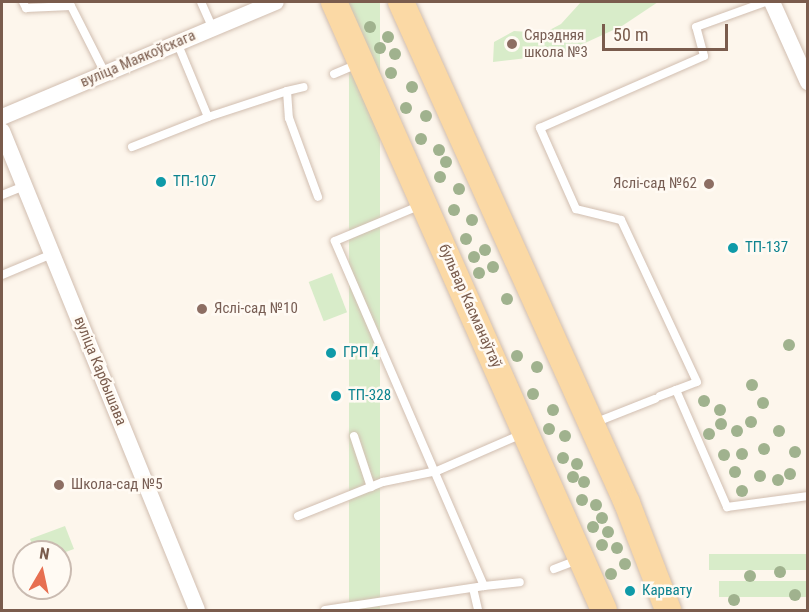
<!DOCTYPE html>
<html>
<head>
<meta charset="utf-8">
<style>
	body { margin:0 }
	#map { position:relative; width:809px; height:612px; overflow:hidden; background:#fdf6ec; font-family:"Roboto Condensed",sans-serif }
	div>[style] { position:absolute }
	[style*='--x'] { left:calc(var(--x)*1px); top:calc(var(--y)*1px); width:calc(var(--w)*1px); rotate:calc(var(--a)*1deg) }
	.green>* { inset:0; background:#d8ecc9; transform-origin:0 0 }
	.roads { filter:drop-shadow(0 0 2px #d1beb0) drop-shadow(0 0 2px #d1beb0) }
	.lane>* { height:8px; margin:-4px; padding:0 4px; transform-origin:4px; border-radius:4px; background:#fff }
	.street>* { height:16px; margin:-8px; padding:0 8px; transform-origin:8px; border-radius:8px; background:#fff }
	.primary>* { height:26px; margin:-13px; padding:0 13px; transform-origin:13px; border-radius:13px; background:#fbd9a5 }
	.trees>* { width:12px; height:12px; margin:-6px; border-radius:50%; background:#a0b28e }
	.dots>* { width:16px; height:16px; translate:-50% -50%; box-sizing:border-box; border:3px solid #fffaf3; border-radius:50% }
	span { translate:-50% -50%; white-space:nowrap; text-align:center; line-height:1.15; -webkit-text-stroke:5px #fffaf3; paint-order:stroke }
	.education-label { font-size:15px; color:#785e54 }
	.left { translate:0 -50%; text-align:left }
	.right { translate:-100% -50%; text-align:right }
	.street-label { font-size:15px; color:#7a5c4d }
	.culture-label { font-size:15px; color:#0d838f }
	.frame { position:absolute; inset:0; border:3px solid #7a5c4d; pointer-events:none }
	.north { position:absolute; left:12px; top:540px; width:60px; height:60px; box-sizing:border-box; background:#fffaf3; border:2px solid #cabbb1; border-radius:50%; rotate:9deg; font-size:16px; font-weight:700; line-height:24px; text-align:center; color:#7a5c4d }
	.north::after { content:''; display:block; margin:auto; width:21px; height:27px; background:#e76f51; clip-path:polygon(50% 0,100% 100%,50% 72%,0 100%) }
	.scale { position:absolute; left:602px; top:24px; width:126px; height:27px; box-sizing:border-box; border:3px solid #7a5c4d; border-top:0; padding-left:8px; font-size:18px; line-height:21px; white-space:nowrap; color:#7a5c4d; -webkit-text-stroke:4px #fffaf3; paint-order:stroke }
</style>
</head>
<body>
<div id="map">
	<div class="green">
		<i style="left:349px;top:2px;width:31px;height:666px"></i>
		<i style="clip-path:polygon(581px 2px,658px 2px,622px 26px,561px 54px,493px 62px,494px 42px,514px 31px,544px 33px,561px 24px)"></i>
		<i style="left:332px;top:273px;width:42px;height:25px;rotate:69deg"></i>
		<i style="clip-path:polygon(65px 526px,74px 549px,60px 554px,35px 552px,30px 539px)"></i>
		<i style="left:807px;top:554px;width:16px;height:98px;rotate:90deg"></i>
		<i style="left:807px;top:581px;width:16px;height:88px;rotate:90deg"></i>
	</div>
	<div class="roads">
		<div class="lane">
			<i style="--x:23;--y:2;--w:7;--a:63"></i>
			<i style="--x:26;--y:8;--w:45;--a:-2.5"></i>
			<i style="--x:71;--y:6;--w:75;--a:63.1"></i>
			<i style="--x:201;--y:2;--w:27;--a:66"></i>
			<i style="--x:334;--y:74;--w:26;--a:-23"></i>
			<i style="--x:287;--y:91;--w:17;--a:-13"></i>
			<i style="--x:208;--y:117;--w:83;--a:-18.2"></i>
			<i style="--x:287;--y:91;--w:27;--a:86"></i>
			<i style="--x:289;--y:118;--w:84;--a:69.8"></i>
			<i style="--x:132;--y:147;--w:82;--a:-21.5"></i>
			<i style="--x:208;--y:117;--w:81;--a:-112.5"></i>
			<i style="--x:2;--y:195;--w:24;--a:-22"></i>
			<i style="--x:2;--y:275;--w:54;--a:-22.8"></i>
			<i style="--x:676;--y:390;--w:22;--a:-21"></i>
			<i style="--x:697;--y:382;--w:179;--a:-115.1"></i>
			<i style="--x:621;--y:220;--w:46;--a:-166.3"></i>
			<i style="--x:576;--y:209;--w:89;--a:-114"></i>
			<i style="--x:540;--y:128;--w:179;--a:-23.7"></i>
			<i style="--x:704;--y:56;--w:30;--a:-105"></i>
			<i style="--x:696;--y:27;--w:73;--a:-19.9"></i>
			<i style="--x:660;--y:396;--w:17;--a:-21"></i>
			<i style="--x:676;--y:390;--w:128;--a:66.4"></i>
			<i style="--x:727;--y:507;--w:82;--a:-7.7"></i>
			<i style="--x:594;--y:423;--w:66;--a:-21.5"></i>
			<i style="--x:354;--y:436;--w:54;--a:71.6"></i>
			<i style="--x:298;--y:516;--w:92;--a:-21.8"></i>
			<i style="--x:383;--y:482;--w:55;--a:-11.5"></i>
			<i style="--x:437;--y:471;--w:93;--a:-23.5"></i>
			<i style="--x:554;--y:569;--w:26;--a:-21"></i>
			<i style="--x:484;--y:586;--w:36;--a:-6"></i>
			<i style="--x:473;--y:588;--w:23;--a:77"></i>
			<i style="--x:325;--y:610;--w:161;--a:-8.6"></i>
			<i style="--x:484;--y:586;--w:376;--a:-113.4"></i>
			<i style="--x:335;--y:241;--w:93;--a:-22.7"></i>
		</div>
		<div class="street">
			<i style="--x:772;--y:2;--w:88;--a:65.8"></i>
			<i style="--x:2;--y:117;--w:297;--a:-22.8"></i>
			<i style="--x:2;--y:131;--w:517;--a:67.85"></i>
		</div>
		<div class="primary">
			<i style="--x:334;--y:2;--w:665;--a:66.06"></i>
			<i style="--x:401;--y:2;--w:550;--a:65.72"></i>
			<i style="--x:627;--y:503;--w:115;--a:69"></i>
		</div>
	</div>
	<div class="trees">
		<i style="left:370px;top:27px"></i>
		<i style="left:388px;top:37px"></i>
		<i style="left:380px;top:48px"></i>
		<i style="left:395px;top:54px"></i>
		<i style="left:391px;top:73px"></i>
		<i style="left:412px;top:87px"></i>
		<i style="left:406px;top:108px"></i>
		<i style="left:426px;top:116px"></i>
		<i style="left:421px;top:139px"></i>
		<i style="left:439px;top:150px"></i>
		<i style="left:446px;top:162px"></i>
		<i style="left:440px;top:177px"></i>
		<i style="left:459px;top:189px"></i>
		<i style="left:454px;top:210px"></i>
		<i style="left:472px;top:220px"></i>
		<i style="left:466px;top:239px"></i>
		<i style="left:485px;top:250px"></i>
		<i style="left:474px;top:257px"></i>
		<i style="left:493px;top:267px"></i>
		<i style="left:479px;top:273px"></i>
		<i style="left:507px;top:299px"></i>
		<i style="left:789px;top:345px"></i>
		<i style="left:517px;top:356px"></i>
		<i style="left:537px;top:367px"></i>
		<i style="left:752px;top:385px"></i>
		<i style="left:533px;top:394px"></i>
		<i style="left:704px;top:401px"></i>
		<i style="left:763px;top:403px"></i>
		<i style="left:553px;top:410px"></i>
		<i style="left:720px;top:410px"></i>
		<i style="left:751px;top:422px"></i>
		<i style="left:721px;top:424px"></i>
		<i style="left:549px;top:429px"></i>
		<i style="left:737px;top:431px"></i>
		<i style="left:779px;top:431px"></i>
		<i style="left:709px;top:434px"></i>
		<i style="left:565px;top:436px"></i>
		<i style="left:764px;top:449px"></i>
		<i style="left:795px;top:452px"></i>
		<i style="left:742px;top:454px"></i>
		<i style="left:724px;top:455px"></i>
		<i style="left:563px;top:458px"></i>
		<i style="left:577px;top:464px"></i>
		<i style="left:735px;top:472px"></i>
		<i style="left:790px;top:474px"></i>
		<i style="left:760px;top:476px"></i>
		<i style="left:573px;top:477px"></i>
		<i style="left:778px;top:480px"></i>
		<i style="left:584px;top:482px"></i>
		<i style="left:742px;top:491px"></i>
		<i style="left:582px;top:500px"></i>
		<i style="left:596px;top:505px"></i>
		<i style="left:602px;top:518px"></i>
		<i style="left:593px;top:527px"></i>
		<i style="left:608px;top:532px"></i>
		<i style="left:602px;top:545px"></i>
		<i style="left:617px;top:548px"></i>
		<i style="left:625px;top:564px"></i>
		<i style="left:780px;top:572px"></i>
		<i style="left:611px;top:574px"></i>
		<i style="left:750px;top:576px"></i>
		<i style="left:795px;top:595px"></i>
		<i style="left:734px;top:600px"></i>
	</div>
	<div class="dots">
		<i style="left:512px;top:44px;background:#8d6e63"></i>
		<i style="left:161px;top:182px;background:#0f9aa8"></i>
		<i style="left:709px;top:184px;background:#8d6e63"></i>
		<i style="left:733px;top:248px;background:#0f9aa8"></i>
		<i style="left:202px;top:309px;background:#8d6e63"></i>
		<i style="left:331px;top:353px;background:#0f9aa8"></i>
		<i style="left:336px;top:396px;background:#0f9aa8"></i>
		<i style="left:59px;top:485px;background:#8d6e63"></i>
		<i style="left:630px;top:591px;background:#0f9aa8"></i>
	</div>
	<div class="education-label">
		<span class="left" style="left:524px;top:44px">Сярэдняя<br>школа №3</span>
		<span class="right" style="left:697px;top:184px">Яслі-сад №62</span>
		<span class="left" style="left:214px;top:309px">Яслі-сад №10</span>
		<span class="left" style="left:71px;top:485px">Школа-сад №5</span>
	</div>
	<div class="street-label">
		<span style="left:138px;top:59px;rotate:-23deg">вуліца Маякоўскага</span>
		<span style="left:470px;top:306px;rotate:66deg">бульвар Касманаўтаў</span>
		<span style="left:100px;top:371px;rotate:68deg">вуліца Карбышава</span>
	</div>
	<div class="culture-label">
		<span class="left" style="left:173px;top:182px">ТП-107</span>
		<span class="left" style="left:745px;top:248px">ТП-137</span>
		<span class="left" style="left:343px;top:353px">ГРП 4</span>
		<span class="left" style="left:348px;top:396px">ТП-328</span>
		<span class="left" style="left:642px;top:591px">Карвату</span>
	</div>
	<div class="frame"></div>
	<div class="north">N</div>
	<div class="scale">50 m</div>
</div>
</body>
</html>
